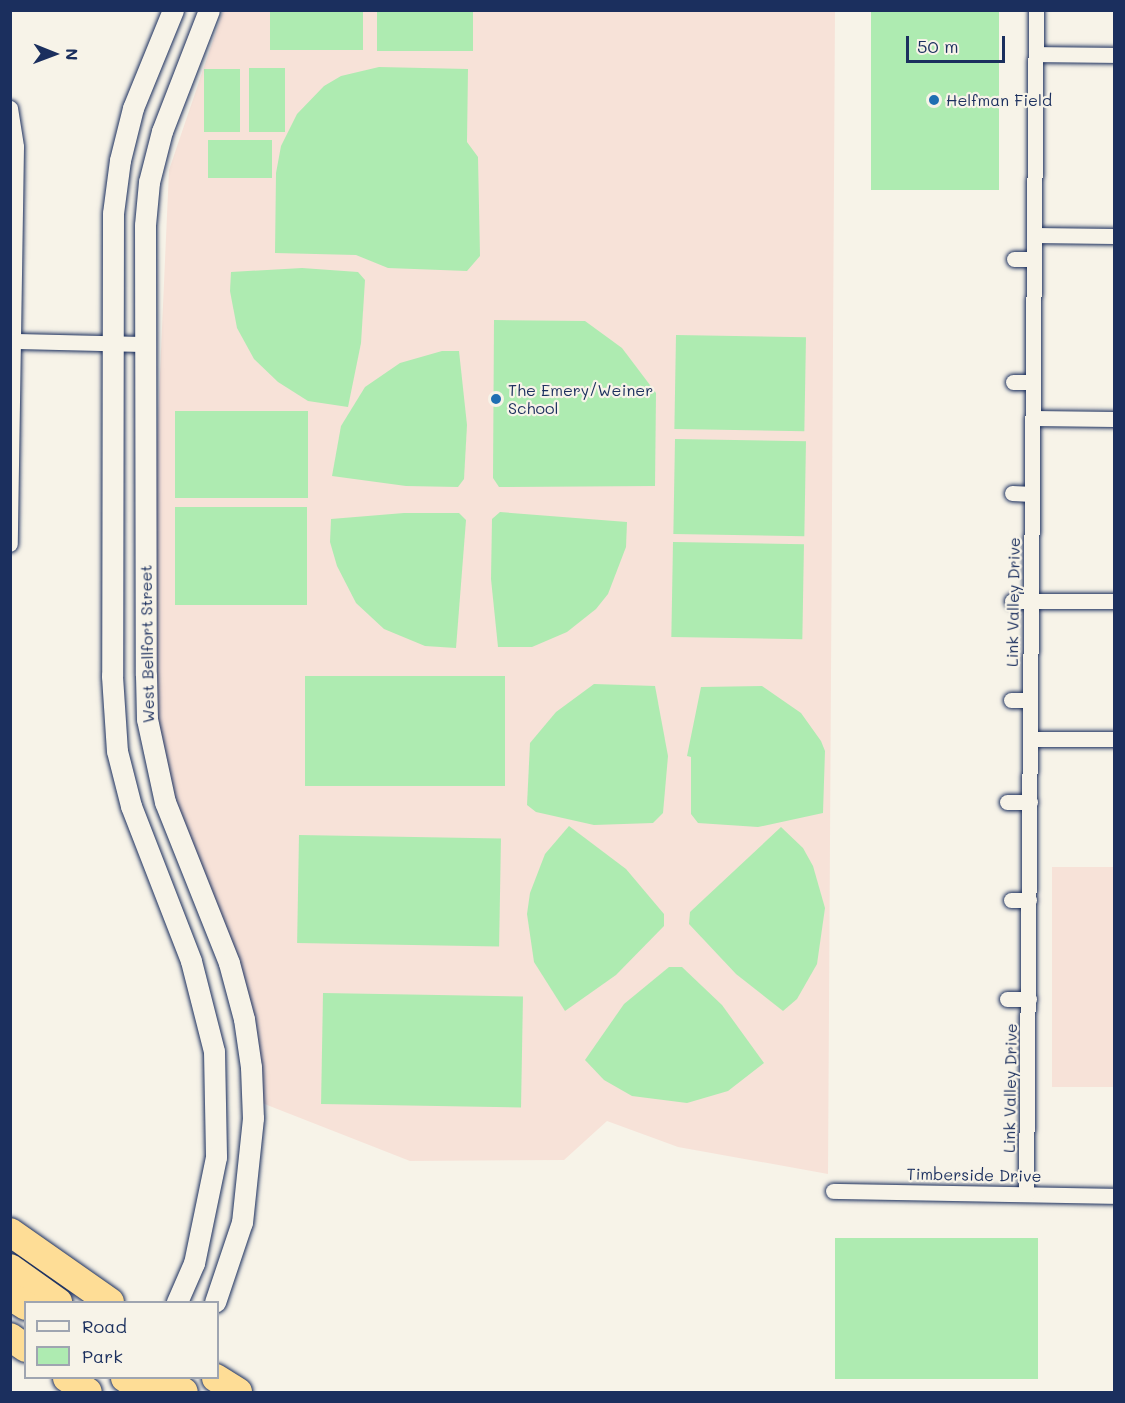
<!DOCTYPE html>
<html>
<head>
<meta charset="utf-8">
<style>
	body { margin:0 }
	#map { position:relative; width:1125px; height:1403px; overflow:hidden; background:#f7f3e8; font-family:Mali,sans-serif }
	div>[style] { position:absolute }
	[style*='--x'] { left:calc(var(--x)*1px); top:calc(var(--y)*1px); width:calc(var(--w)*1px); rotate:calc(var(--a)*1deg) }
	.built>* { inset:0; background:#f7e2d8; transform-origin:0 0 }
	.green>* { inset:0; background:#aeebb1; transform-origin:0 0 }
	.roads { filter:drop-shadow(0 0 2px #1b2f5e) drop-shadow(0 0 2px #1b2f5e) }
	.street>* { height:15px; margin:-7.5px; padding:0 7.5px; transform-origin:7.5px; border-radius:7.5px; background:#f7f3e8 }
	.secondary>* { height:21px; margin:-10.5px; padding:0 10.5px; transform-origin:10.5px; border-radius:10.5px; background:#f7f3e8 }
	.highway>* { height:28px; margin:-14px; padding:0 14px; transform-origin:14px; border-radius:14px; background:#fedd96 }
	.bridges { filter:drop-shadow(0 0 2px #1b2f5e) drop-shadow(0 0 2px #1b2f5e) }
	.highway-bridge>* { height:28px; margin:-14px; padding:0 14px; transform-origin:14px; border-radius:14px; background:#fedd96 }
	.dots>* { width:16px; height:16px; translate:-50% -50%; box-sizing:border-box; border:3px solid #f7f3e8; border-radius:50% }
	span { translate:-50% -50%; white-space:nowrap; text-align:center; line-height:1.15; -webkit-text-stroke:4.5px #f7f3e8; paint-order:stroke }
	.poi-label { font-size:16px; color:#1b2f5e }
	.left { translate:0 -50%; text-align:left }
	.street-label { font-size:16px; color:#1b2f5e }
	.frame { position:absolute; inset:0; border:12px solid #1b2f5e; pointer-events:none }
	.legend { position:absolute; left:24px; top:1301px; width:195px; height:78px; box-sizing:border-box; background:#f7f3e8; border:2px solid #9fa5b1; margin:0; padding:8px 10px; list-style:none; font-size:18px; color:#1b2f5e }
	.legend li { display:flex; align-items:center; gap:12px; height:30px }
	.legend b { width:30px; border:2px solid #9fa5b1 }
	.north { position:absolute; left:24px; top:24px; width:60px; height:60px; -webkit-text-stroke:4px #f7f3e8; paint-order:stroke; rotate:91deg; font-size:16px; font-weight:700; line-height:24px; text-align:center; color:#1b2f5e }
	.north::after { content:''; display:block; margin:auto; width:21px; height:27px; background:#1b2f5e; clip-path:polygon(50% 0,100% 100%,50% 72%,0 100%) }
	.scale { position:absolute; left:906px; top:36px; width:99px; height:27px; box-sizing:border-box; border:3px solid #1b2f5e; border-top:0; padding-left:8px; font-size:18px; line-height:21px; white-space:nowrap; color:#1b2f5e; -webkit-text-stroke:4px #f7f3e8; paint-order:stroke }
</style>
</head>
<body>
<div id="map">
	<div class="built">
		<i style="clip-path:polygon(223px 11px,835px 11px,828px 1174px,678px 1147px,607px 1121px,564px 1160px,410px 1161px,262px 1103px,224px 923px,157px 758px,150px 599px,169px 170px)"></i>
		<i style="left:1052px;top:867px;width:62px;height:220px"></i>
	</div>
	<div class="green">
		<i style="left:270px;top:11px;width:93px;height:39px"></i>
		<i style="left:377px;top:11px;width:96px;height:40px"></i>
		<i style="left:871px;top:11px;width:128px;height:179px"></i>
		<i style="clip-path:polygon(379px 67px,468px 69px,467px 142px,478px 157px,480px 256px,467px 271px,388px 268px,356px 255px,275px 253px,276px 173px,281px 146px,297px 114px,324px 86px,341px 76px)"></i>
		<i style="left:249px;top:68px;width:36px;height:64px"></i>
		<i style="left:204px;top:69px;width:36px;height:63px"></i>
		<i style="left:208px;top:140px;width:64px;height:38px"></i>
		<i style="clip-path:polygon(302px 268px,358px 272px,365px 280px,361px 343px,348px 407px,308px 401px,278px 382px,254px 359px,237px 328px,230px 291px,231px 272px)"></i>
		<i style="clip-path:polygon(494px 320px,585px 321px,622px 348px,656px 393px,655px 486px,499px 487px,493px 478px)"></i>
		<i style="left:676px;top:335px;width:130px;height:94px;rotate:1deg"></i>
		<i style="clip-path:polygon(442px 351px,459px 351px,467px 425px,464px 479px,458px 487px,406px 486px,332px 476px,341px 426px,365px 387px,400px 363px)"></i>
		<i style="left:175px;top:411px;width:133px;height:87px"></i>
		<i style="left:675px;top:439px;width:131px;height:95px;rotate:1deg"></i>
		<i style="left:175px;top:507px;width:132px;height:98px"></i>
		<i style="clip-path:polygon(500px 512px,627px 522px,626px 547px,608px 594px,596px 609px,567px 632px,532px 647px,498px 647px,491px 579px,492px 519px)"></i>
		<i style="clip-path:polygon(404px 513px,459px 513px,466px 520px,456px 648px,425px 646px,384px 629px,356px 603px,337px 566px,330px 542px,331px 519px)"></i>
		<i style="left:673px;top:542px;width:131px;height:95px;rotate:1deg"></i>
		<i style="left:305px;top:676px;width:200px;height:110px"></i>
		<i style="clip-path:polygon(594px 684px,655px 686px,668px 756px,663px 813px,653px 823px,594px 825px,536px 812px,527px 805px,530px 743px,556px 712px)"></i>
		<i style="clip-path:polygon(762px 686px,801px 713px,821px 741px,825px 751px,823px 813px,758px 827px,698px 823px,691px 814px,691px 757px,687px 756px,701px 687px)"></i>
		<i style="clip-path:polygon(569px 826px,626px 869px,664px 914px,664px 926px,616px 975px,565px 1011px,534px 962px,527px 914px,530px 893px,545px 854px)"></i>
		<i style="clip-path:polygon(781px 827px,803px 848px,813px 866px,825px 908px,817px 964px,797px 999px,783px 1011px,736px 974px,689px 924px,690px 912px)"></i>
		<i style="left:299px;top:835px;width:202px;height:108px;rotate:1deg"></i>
		<i style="clip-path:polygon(669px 967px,682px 967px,722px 1005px,764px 1063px,728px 1091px,687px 1103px,632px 1096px,604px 1080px,585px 1060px,624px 1004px)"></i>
		<i style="left:323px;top:993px;width:200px;height:111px;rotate:1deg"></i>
		<i style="left:835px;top:1238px;width:203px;height:141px"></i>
	</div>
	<div class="roads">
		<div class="street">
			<i style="--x:1036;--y:54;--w:78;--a:0.7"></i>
			<i style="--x:10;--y:108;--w:39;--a:81"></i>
			<i style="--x:16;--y:147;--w:397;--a:90.9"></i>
			<i style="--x:1034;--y:235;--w:80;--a:0.7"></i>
			<i style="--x:1014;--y:259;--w:20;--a:0"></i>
			<i style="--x:14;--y:341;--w:131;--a:1.3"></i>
			<i style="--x:1013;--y:382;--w:20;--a:0"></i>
			<i style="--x:1033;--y:418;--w:81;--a:0.7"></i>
			<i style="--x:1012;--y:493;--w:20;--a:3"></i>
			<i style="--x:1012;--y:601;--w:102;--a:0"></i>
			<i style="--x:1011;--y:700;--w:19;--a:0"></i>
			<i style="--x:1030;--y:739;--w:84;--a:0"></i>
			<i style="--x:1007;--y:802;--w:23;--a:0"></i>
			<i style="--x:1011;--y:900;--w:18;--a:0"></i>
			<i style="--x:1007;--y:999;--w:22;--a:0"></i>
			<i style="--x:833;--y:1191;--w:281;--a:1"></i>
			<i style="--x:1026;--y:1194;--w:1184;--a:-89.52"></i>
		</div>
		<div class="secondary">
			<i style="--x:173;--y:10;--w:106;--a:112.2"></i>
			<i style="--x:133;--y:108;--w:54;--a:104"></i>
			<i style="--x:120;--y:160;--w:53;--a:97.5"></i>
			<i style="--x:113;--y:213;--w:463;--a:90.1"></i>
			<i style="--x:112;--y:676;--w:75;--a:86.2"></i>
			<i style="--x:117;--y:751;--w:57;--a:75.7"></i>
			<i style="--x:131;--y:806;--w:166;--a:68.8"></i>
			<i style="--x:191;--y:961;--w:93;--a:75.7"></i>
			<i style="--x:214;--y:1051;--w:106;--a:88.9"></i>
			<i style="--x:216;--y:1157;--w:108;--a:101.7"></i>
			<i style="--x:194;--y:1263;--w:43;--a:113.6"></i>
			<i style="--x:209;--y:10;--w:130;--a:111.2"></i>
			<i style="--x:162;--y:131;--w:53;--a:104.3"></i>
			<i style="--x:149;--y:182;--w:43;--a:95.3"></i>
			<i style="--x:145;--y:225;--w:450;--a:89.9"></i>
			<i style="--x:146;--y:675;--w:44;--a:88.7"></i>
			<i style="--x:147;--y:719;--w:85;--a:77.8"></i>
			<i style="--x:165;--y:802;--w:173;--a:68.3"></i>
			<i style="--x:229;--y:963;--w:58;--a:75"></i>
			<i style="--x:244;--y:1019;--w:49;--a:81.7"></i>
			<i style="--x:251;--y:1067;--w:51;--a:87.8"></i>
			<i style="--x:253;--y:1118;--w:105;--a:96"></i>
			<i style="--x:242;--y:1222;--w:84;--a:108.6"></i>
		</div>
		<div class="highway">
			<i style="--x:10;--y:1232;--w:122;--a:35"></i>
			<i style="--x:10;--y:1268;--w:59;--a:35.3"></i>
			<i style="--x:10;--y:1296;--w:19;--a:32"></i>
			<i style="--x:10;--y:1337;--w:19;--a:35"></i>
			<i style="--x:67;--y:1378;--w:25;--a:34"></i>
			<i style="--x:216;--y:1378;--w:26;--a:32"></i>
		</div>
	</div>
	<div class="bridges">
		<div class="highway-bridge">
			<i style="--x:125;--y:1378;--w:25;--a:34"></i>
			<i style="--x:163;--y:1378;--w:25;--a:34"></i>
		</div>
	</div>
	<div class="dots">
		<i style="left:934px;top:100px;background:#1f6fb2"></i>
		<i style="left:496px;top:399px;background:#1f6fb2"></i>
	</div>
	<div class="poi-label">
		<span class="left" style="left:946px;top:100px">Helfman Field</span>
		<span class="left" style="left:508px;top:399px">The Emery/Weiner<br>School</span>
	</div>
	<div class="street-label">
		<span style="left:1013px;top:602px;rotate:-89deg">Link Valley Drive</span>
		<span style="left:147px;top:644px;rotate:-91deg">West Bellfort Street</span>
		<span style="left:1010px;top:1088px;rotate:-89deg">Link Valley Drive</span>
		<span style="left:974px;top:1175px;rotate:1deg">Timberside Drive</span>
	</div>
	<div class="frame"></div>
	<ul class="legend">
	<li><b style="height:8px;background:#f7f3e8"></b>Road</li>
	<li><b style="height:16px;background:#aeebb1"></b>Park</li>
	</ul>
	<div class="north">N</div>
	<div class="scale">50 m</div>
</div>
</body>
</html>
